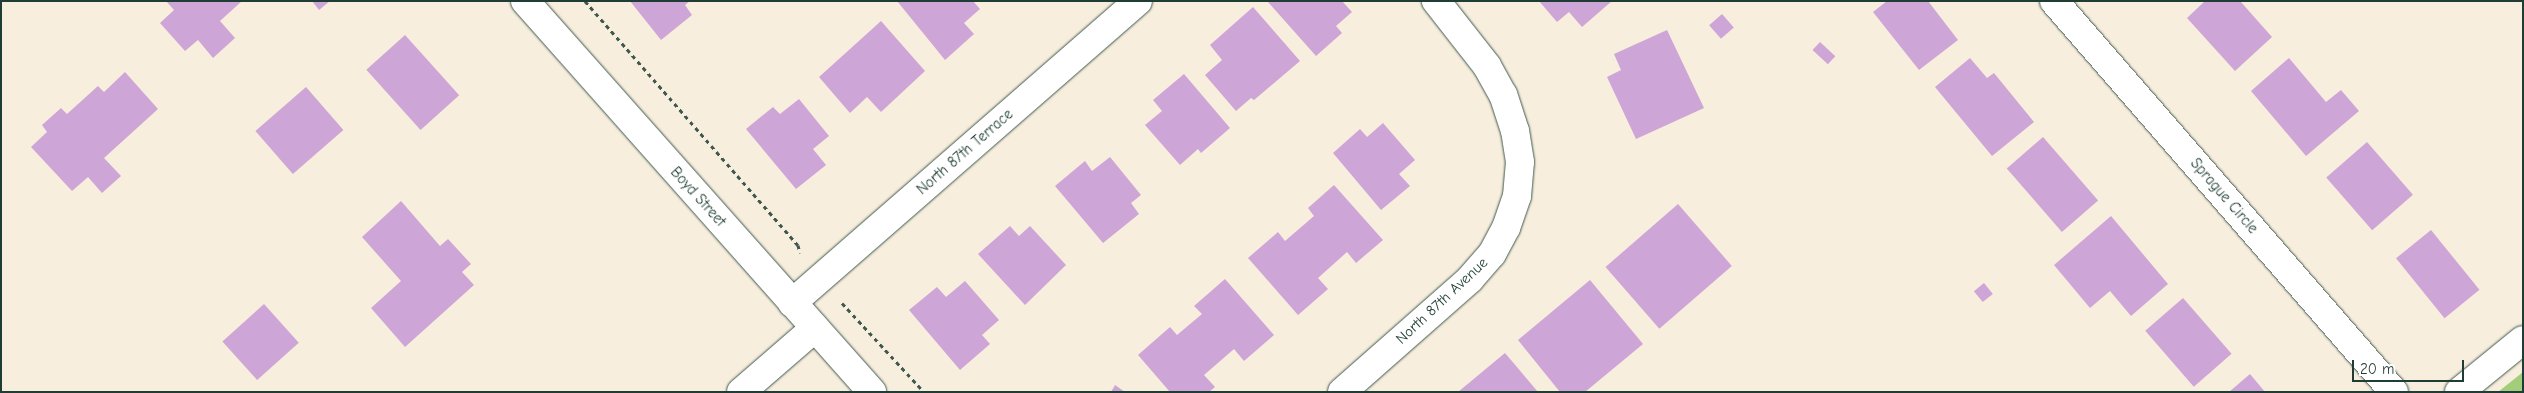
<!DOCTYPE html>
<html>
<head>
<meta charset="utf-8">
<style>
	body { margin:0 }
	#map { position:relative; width:2524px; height:393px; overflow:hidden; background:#f7eedd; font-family:"Comic Neue",sans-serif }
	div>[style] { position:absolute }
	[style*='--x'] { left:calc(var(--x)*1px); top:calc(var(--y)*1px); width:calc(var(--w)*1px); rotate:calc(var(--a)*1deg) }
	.green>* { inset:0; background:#a2ce7c }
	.building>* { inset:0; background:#cea5d7; transform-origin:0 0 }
	.path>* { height:3px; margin-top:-1.5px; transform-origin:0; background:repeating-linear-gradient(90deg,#3f584d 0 4px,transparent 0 8px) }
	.roads { filter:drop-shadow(0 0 1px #3f584d) drop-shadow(0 0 1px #3f584d) }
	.minor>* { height:28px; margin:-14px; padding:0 14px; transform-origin:14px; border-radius:14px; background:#fff }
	span { translate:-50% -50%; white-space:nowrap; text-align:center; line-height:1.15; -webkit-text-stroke:4px #fff; paint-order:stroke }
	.street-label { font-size:15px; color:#1f3d34 }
	.frame { position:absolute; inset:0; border:2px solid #1f3d34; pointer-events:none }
	.scale { position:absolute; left:2352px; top:360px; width:112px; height:22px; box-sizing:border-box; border:2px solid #1f3d34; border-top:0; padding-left:6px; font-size:15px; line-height:18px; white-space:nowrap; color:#1f3d34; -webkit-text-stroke:4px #fff; paint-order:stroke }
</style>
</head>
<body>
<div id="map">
	<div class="green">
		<i style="clip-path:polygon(2523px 372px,2523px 392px,2498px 392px)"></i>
	</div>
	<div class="building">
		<i style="clip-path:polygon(166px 1px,242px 1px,220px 21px,235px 38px,213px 58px,198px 40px,185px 51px,160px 23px,174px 10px)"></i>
		<i style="clip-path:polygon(312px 1px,330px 1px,319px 10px)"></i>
		<i style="clip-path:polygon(630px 1px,690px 1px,685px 5px,692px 15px,661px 40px)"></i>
		<i style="clip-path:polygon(897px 1px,973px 1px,980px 9px,964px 23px,974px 34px,945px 60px)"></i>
		<i style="clip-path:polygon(1267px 1px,1342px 1px,1352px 12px,1336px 26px,1342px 33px,1316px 56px)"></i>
		<i style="clip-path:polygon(1539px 1px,1612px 1px,1582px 27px,1569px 12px,1557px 22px)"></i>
		<i style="clip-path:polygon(1887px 1px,1928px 1px,1958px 40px,1919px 70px,1873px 12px)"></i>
		<i style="clip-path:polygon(2205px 1px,2240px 1px,2272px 37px,2235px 71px,2187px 18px)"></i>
		<i style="clip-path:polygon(1253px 7px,1300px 61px,1254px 100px,1251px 98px,1236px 111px,1205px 75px,1222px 60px,1210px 45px)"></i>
		<i style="left:1722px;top:14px;width:18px;height:17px;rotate:49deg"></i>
		<i style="clip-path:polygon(881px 21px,925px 71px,881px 112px,867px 97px,850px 113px,819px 77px)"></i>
		<i style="clip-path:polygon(1667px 30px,1704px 108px,1636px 139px,1607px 77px,1621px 70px,1614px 54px)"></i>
		<i style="left:405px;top:35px;width:81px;height:52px;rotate:48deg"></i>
		<i style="left:1820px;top:42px;width:21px;height:11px;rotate:43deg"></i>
		<i style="clip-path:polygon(1970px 58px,1987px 78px,1994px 73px,2034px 122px,1992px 156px,1935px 87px)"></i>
		<i style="clip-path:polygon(2289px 58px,2326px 102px,2341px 90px,2359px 111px,2306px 156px,2251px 91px)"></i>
		<i style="clip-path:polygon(125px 72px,158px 109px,104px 158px,121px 176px,102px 193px,88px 177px,72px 191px,31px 147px,47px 132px,42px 125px,61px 108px,67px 114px,98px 86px,104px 92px)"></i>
		<i style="clip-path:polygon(1184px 74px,1230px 128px,1201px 153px,1198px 149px,1180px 165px,1145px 125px,1162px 111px,1153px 100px)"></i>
		<i style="left:306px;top:87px;width:57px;height:67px;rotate:49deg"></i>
		<i style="clip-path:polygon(799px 99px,829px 136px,813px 149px,826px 165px,796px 189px,746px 129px,773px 107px,780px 114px)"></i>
		<i style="clip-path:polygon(1383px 123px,1415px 160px,1399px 174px,1410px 186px,1381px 210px,1333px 153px,1360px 129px,1367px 137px)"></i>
		<i style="left:2043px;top:137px;width:84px;height:48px;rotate:49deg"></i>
		<i style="left:2367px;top:142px;width:70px;height:54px;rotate:49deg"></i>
		<i style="clip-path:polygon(1110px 157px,1141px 195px,1131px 203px,1139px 214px,1103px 243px,1055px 186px,1085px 161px,1092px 171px)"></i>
		<i style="clip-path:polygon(1334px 185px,1383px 240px,1356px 263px,1347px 252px,1318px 278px,1328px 289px,1298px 315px,1248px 258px,1278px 232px,1285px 241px,1314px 216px,1308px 208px)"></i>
		<i style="clip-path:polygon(401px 201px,440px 246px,448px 239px,471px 264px,462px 272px,474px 285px,405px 347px,371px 308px,401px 281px,362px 237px)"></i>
		<i style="left:1678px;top:204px;width:82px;height:96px;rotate:49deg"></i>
		<i style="clip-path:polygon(2111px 216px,2168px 284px,2131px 316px,2110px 291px,2090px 308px,2054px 265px)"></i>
		<i style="clip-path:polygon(1010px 226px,1019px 236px,1030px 226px,1066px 265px,1025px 305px,978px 254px)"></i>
		<i style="left:2431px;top:230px;width:77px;height:45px;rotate:51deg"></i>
		<i style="clip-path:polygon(1225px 279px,1274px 335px,1244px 361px,1234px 349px,1204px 375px,1215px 387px,1209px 392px,1170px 392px,1138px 355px,1170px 327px,1177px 335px,1202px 314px,1194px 306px)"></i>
		<i style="clip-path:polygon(1590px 280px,1643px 344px,1585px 392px,1560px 392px,1518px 340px)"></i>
		<i style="clip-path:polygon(965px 281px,999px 320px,982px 335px,990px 344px,960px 370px,909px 310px,937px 287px,946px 297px)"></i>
		<i style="left:1984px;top:283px;width:14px;height:13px;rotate:51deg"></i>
		<i style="left:2183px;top:298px;width:74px;height:50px;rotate:49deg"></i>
		<i style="left:264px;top:304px;width:52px;height:56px;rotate:48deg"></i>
		<i style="clip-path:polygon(1505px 353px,1538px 392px,1458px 392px)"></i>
		<i style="clip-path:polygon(2250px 374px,2265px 392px,2229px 392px)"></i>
		<i style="clip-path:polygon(1115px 385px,1125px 392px,1111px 392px)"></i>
	</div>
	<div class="path">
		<i style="--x:585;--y:1;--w:324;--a:48.9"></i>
		<i style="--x:798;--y:245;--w:8;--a:76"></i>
		<i style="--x:842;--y:303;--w:121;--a:47.3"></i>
	</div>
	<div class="roads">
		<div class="minor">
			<i style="--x:525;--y:1;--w:523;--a:48.41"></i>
			<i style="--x:2054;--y:1;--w:518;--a:48.99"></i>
			<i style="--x:792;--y:303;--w:459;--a:-41.1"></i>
			<i style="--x:741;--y:392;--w:98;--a:-40.9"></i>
			<i style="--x:1342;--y:392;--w:171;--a:-41.4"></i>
			<i style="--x:1470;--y:279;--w:33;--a:-49"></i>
			<i style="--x:1492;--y:254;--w:30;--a:-62"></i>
			<i style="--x:1506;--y:228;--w:34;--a:-71"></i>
			<i style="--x:1517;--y:196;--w:34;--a:-85"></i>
			<i style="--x:1520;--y:162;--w:31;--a:-99"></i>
			<i style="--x:1515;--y:131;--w:38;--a:-108"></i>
			<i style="--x:1503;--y:95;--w:33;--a:-119"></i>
			<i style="--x:1487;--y:66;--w:83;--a:-128.1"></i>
			<i style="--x:2459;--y:392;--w:82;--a:-39.1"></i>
		</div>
	</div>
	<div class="street-label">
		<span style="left:965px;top:152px;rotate:-41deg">North 87th Terrace</span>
		<span style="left:2224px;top:196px;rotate:49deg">Sprague Circle</span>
		<span style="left:698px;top:197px;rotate:48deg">Boyd Street</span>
		<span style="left:1442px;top:301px;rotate:-43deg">North 87th Avenue</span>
	</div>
	<div class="frame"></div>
	<div class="scale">20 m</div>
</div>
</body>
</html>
